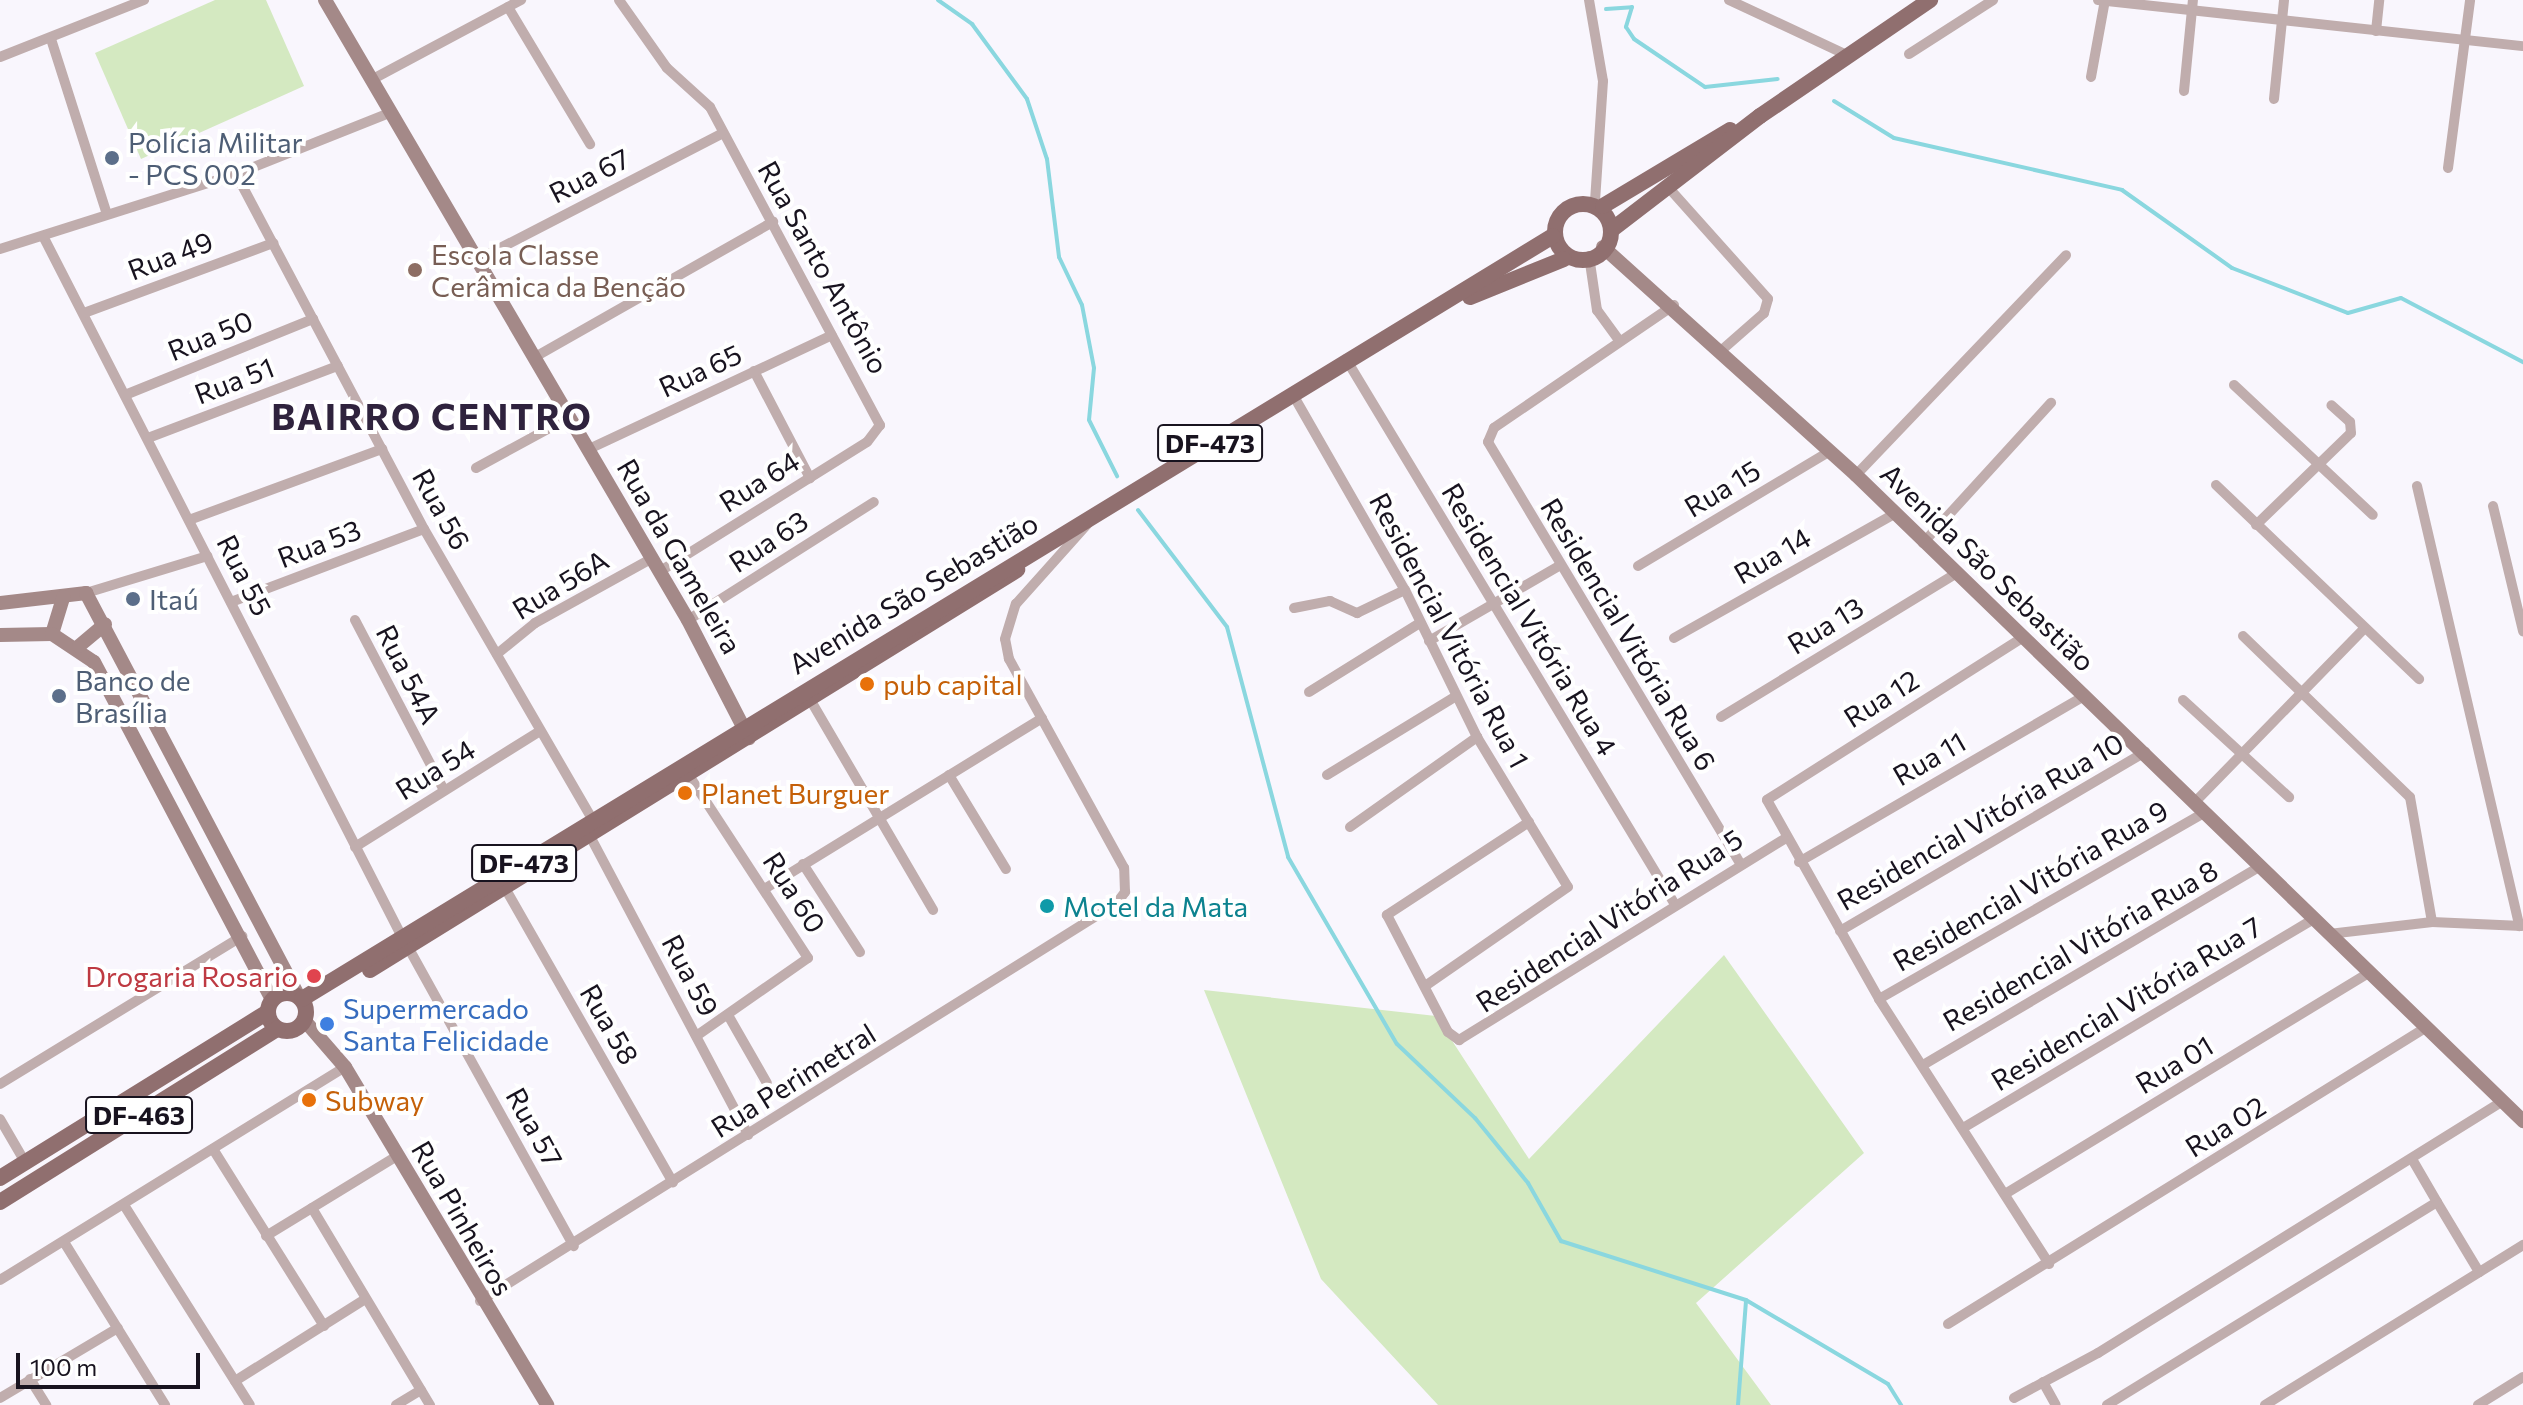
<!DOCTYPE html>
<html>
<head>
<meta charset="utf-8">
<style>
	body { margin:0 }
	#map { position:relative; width:2523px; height:1405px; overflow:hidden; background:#f9f6fd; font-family:Commissioner,sans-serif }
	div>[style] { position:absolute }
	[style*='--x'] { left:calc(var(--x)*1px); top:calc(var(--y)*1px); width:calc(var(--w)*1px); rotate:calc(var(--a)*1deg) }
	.green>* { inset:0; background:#d4e9c1 }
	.stream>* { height:4px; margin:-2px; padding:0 2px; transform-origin:2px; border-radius:2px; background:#8ad7df }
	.street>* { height:10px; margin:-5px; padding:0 5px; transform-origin:5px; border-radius:5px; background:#c0adad }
	.secondary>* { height:14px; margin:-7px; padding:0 7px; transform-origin:7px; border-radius:7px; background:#a48988 }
	.primary>* { height:16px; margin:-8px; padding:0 8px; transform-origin:8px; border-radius:8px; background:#906f6f }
	.primary>.ring { margin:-8px; padding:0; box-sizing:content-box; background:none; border:16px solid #906f6f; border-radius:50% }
	.dots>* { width:22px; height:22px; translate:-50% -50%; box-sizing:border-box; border:4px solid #fff; border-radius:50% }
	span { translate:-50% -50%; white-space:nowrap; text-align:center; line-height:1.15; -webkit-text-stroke:8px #fff; paint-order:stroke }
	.shield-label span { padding:2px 6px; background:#fff; border:2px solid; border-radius:6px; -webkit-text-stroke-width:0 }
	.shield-label { font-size:26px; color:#18131f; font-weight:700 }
	.service-label { font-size:28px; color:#4e5e75 }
	.left { translate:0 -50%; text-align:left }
	.street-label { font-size:28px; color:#18131f }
	.education-label { font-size:28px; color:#785e54 }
	.food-label { font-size:28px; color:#c56008 }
	.culture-label { font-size:28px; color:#0d838f }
	.health-label { font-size:28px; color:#be3a42 }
	.right { translate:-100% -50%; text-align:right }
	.shop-label { font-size:28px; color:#366cbe }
	.district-label { font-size:36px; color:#2f233d; font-weight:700; letter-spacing:2px }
	.scale { position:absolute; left:16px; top:1353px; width:184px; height:36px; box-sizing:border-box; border:4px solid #18131f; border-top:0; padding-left:10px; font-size:24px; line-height:28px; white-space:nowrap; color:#18131f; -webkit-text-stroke:6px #fff; paint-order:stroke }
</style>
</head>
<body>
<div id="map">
	<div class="green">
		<i style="clip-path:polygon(215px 0,266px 0,304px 86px,141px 159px,95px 53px)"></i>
		<i style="clip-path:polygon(1724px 955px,1864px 1153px,1696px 1303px,1771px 1405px,1438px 1405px,1321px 1279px,1204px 990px,1436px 1016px,1529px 1159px)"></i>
	</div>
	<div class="stream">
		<i style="--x:938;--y:0;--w:42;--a:35.2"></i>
		<i style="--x:972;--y:24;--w:93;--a:53.7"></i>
		<i style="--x:1027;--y:99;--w:63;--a:71.6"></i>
		<i style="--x:1047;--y:159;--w:99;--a:83"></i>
		<i style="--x:1059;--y:257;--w:53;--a:64.4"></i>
		<i style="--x:1082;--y:305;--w:64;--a:79.2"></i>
		<i style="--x:1094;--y:368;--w:52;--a:95.5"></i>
		<i style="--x:1089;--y:420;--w:63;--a:63.4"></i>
		<i style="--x:1606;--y:9;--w:26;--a:-4"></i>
		<i style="--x:1632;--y:7;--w:21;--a:107"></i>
		<i style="--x:1626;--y:27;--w:14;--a:56"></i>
		<i style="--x:1634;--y:39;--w:86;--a:34.1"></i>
		<i style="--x:1705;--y:87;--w:73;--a:-6.3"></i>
		<i style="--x:1834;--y:101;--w:70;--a:31.7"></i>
		<i style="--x:1894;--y:138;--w:234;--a:12.8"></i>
		<i style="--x:2122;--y:190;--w:135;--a:35.3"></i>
		<i style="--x:2232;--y:268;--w:124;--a:21.2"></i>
		<i style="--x:2348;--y:313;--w:55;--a:-15.8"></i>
		<i style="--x:2401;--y:298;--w:138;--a:27.7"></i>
		<i style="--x:1138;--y:510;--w:147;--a:52.7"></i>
		<i style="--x:1227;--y:627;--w:238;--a:75.1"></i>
		<i style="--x:1288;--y:857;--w:216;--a:59.8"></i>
		<i style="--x:1397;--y:1044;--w:108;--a:43.5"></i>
		<i style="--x:1475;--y:1118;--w:84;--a:50.8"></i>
		<i style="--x:1528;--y:1183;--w:67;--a:60.4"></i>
		<i style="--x:1561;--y:1241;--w:194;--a:17.7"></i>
		<i style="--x:1746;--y:1300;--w:165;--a:30.6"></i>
		<i style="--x:1888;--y:1384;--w:25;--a:58"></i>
		<i style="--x:1738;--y:1405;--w:105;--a:-85.6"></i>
	</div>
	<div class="street">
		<i style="--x:619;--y:0;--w:83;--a:54.8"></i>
		<i style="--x:667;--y:68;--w:58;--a:42.2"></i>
		<i style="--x:710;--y:107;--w:361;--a:61.9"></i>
		<i style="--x:880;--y:425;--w:21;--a:127"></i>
		<i style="--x:867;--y:442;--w:245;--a:148"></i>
		<i style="--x:1589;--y:0;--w:82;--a:80.2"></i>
		<i style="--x:1603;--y:81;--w:122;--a:93.8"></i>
		<i style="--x:1729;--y:0;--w:130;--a:25"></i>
		<i style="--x:2098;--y:0;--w:427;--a:6.2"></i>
		<i style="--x:508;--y:7;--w:160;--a:59.1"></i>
		<i style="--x:2376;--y:31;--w:31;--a:-84"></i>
		<i style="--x:51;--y:39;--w:184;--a:72.3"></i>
		<i style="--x:1909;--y:54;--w:100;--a:-32.7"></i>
		<i style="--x:0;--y:57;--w:155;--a:-21.6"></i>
		<i style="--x:2091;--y:77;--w:78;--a:-79.7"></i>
		<i style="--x:373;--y:79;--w:168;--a:-28.1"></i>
		<i style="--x:2184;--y:91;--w:91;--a:-84.4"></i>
		<i style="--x:2274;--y:99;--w:100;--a:-84.2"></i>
		<i style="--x:2448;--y:168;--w:169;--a:-82.5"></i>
		<i style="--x:236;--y:174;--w:402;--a:62.1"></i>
		<i style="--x:424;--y:529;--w:337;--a:59.9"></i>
		<i style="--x:1668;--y:187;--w:150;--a:48.2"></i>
		<i style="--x:1768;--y:299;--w:15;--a:106"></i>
		<i style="--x:1764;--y:313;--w:55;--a:138.7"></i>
		<i style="--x:43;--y:236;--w:788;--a:62.88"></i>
		<i style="--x:0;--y:249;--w:248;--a:-17.6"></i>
		<i style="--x:236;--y:174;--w:168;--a:-21.7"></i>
		<i style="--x:1589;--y:256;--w:55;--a:81.6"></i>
		<i style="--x:1597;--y:310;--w:39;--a:54"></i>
		<i style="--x:479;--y:259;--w:272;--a:-27.3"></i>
		<i style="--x:1674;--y:305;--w:218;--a:145.7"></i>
		<i style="--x:1494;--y:428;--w:15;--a:113"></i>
		<i style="--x:1488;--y:442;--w:489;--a:59.1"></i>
		<i style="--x:84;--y:313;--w:202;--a:-20.3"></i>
		<i style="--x:535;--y:357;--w:274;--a:-29.6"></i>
		<i style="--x:1346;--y:359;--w:635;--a:58.91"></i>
		<i style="--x:754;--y:371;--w:121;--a:62.4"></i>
		<i style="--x:2234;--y:385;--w:190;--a:43.1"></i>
		<i style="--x:1292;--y:393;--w:227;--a:60.2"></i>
		<i style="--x:1405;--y:590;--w:164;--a:63.9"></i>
		<i style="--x:1477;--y:737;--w:175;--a:58.8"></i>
		<i style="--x:1568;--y:887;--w:174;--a:145.3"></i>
		<i style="--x:125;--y:395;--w:203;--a:-22"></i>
		<i style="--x:148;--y:438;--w:203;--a:-20.8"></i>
		<i style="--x:589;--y:449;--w:268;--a:-25.1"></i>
		<i style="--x:476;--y:468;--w:107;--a:-28.5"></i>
		<i style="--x:1856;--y:475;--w:304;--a:-46.3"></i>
		<i style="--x:2216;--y:485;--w:281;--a:43.7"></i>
		<i style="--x:2417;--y:486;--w:452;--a:76.9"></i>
		<i style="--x:2493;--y:506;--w:129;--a:76.5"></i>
		<i style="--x:189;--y:520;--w:206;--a:-20.2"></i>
		<i style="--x:2256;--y:525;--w:132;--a:-44.1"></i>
		<i style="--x:2351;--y:433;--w:11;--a:-95"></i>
		<i style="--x:2350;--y:422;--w:25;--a:-138"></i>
		<i style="--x:1923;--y:543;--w:190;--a:-47.6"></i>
		<i style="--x:1638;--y:566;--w:224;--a:-30.9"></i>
		<i style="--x:86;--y:593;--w:127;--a:-16.9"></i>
		<i style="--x:231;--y:602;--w:206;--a:-20.7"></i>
		<i style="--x:1294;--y:608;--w:37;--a:-11"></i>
		<i style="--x:1330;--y:601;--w:30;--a:24"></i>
		<i style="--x:1357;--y:613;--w:53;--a:-25.6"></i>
		<i style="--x:355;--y:620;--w:192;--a:62.4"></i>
		<i style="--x:688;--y:620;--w:220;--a:-32.4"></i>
		<i style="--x:2243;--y:636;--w:232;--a:44"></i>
		<i style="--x:2410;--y:797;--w:127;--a:80"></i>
		<i style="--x:1674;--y:638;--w:253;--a:-29.4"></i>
		<i style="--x:2022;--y:638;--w:302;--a:147.6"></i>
		<i style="--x:1767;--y:800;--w:228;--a:60.6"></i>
		<i style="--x:1879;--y:999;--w:315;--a:57.3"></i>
		<i style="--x:1429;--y:641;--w:150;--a:-30"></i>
		<i style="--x:497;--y:654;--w:49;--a:-39.2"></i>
		<i style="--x:535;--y:623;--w:132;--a:-28.9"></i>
		<i style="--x:1309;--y:692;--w:131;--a:-31.9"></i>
		<i style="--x:2183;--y:700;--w:144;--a:42.5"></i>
		<i style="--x:811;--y:701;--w:242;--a:59.7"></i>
		<i style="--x:1721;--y:717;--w:274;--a:-31.4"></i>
		<i style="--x:949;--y:775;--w:110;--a:58.8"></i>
		<i style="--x:1327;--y:775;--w:150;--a:-31.4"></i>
		<i style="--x:690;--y:777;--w:216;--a:56.9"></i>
		<i style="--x:808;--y:958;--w:136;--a:145.1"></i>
		<i style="--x:2195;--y:802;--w:242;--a:-45.7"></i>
		<i style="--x:1529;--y:822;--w:170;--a:146.8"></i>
		<i style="--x:1387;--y:915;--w:132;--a:62.5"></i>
		<i style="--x:1448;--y:1032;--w:14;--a:36"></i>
		<i style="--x:1459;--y:1040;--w:382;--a:-31.7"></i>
		<i style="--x:1350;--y:827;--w:156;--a:-35.3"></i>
		<i style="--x:591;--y:838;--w:336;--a:62.1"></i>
		<i style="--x:355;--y:847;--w:218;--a:-32.1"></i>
		<i style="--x:1799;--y:862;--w:330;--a:-30.2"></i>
		<i style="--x:803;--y:864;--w:105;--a:57.1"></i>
		<i style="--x:505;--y:888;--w:339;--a:60.3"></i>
		<i style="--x:766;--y:888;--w:324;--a:-31.6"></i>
		<i style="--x:1840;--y:931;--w:354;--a:-30.4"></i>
		<i style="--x:2329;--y:934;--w:104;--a:-6.6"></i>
		<i style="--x:2432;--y:922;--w:90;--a:2.5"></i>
		<i style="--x:408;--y:947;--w:342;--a:61"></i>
		<i style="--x:1879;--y:999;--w:376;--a:-29.8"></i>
		<i style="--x:728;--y:1015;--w:78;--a:60.2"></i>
		<i style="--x:1923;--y:1065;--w:392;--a:-30.5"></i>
		<i style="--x:0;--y:1084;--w:284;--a:-31.4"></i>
		<i style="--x:0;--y:1119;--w:50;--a:59.8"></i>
		<i style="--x:1963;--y:1128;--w:408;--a:-30.8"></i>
		<i style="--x:213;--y:1149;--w:209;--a:57.9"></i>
		<i style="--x:2005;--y:1194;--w:424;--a:-31.3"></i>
		<i style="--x:2437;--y:1202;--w:82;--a:59"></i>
		<i style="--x:124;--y:1205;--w:236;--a:57.8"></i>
		<i style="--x:312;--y:1208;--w:230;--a:59.1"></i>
		<i style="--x:266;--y:1236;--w:153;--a:-31.4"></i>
		<i style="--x:64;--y:1242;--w:192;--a:58.2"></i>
		<i style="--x:0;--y:1280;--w:405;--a:-31.7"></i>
		<i style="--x:480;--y:1301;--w:751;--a:-32"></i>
		<i style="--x:1117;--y:903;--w:14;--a:-54"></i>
		<i style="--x:1125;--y:892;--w:24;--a:-92"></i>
		<i style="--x:1124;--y:868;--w:239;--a:-118.8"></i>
		<i style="--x:1009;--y:659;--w:20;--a:-101"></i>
		<i style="--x:1005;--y:639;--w:37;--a:-73"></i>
		<i style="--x:1016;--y:604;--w:113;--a:-48.2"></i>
		<i style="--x:1948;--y:1324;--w:561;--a:-31.82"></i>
		<i style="--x:30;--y:1379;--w:31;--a:58"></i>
		<i style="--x:235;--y:1381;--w:154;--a:-32.2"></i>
		<i style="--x:2043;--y:1382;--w:26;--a:61"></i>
		<i style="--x:0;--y:1398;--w:137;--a:-30.7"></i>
		<i style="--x:2014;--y:1398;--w:95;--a:-28.2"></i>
		<i style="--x:2098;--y:1353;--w:476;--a:-31.9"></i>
		<i style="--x:396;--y:1405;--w:29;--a:-31"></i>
		<i style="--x:2107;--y:1405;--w:387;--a:-31.6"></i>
		<i style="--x:2437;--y:1202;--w:50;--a:-120.2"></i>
		<i style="--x:2265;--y:1405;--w:304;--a:-31.8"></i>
		<i style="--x:2478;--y:1405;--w:53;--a:-31.9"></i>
	</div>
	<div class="secondary">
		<i style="--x:325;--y:0;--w:718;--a:59.65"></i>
		<i style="--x:688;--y:620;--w:133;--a:62.7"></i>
		<i style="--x:1603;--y:247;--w:341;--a:42"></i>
		<i style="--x:1856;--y:475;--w:929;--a:44.08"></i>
		<i style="--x:0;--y:603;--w:87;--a:-6.6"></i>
		<i style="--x:86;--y:593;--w:454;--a:62.2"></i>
		<i style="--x:52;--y:634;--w:39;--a:-73"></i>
		<i style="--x:0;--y:635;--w:52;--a:-1.1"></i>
		<i style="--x:52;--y:634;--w:50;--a:33.7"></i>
		<i style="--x:94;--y:662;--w:381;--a:62.2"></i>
		<i style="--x:79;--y:646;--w:34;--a:-40"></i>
		<i style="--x:305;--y:1021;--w:61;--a:49"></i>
		<i style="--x:345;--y:1067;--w:394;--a:59.1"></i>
	</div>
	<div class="primary">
		<i class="ring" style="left:1555px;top:204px;width:40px;height:40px"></i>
		<i style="--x:1603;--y:206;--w:148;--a:-30.9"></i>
		<i style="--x:1614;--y:228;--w:184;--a:-37.5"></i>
		<i style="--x:1760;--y:116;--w:206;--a:-34.3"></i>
		<i style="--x:1470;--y:297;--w:101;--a:-22"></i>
		<i style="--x:370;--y:970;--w:761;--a:-31.73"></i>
		<i class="ring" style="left:268px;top:993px;width:22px;height:22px"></i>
		<i style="--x:302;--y:999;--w:1465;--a:-31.38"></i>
		<i style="--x:0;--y:1178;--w:315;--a:-31.8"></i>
		<i style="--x:0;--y:1202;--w:327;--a:-32"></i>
	</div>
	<div class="dots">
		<i style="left:112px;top:158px;background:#5c6f8a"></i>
		<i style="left:415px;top:270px;background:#8d6e63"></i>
		<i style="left:133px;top:599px;background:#5c6f8a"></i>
		<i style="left:867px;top:684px;background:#e8710a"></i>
		<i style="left:59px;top:696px;background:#5c6f8a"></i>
		<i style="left:685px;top:793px;background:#e8710a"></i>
		<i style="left:1047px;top:906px;background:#0f9aa8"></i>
		<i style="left:314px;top:976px;background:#e0444e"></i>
		<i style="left:327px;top:1024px;background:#3f7fe0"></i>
		<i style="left:309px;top:1100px;background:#e8710a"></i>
	</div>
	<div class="shield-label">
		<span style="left:1210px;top:443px">DF-473</span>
		<span style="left:524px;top:863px">DF-473</span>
		<span style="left:139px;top:1115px">DF-463</span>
	</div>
	<div class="service-label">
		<span class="left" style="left:128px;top:158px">Polícia Militar<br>- PCS 002</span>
		<span class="left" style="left:149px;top:599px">Itaú</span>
		<span class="left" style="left:75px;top:696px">Banco de<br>Brasília</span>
	</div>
	<div class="street-label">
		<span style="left:589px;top:175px;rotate:-27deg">Rua 67</span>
		<span style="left:170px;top:255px;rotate:-21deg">Rua 49</span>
		<span style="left:824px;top:267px;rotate:61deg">Rua Santo Antônio</span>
		<span style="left:210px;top:335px;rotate:-22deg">Rua 50</span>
		<span style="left:700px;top:370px;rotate:-25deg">Rua 65</span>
		<span style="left:234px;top:380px;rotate:-21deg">Rua 51</span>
		<span style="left:759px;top:481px;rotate:-32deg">Rua 64</span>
		<span style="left:1722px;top:488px;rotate:-31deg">Rua 15</span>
		<span style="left:442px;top:509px;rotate:61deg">Rua 56</span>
		<span style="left:768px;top:541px;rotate:-33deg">Rua 63</span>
		<span style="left:319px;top:543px;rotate:-21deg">Rua 53</span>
		<span style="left:1772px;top:555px;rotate:-30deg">Rua 14</span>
		<span style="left:680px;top:556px;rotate:60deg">Rua da Gameleira</span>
		<span style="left:1988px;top:567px;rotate:44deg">Avenida São Sebastião</span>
		<span style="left:245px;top:575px;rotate:63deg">Rua 55</span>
		<span style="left:560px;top:584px;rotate:-31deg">Rua 56A</span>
		<span style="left:913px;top:593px;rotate:-31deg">Avenida São Sebastião</span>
		<span style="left:1530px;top:619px;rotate:59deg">Residencial Vitória Rua 4</span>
		<span style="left:1825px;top:625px;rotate:-31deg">Rua 13</span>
		<span style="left:1450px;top:630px;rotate:62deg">Residencial Vitória Rua 1</span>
		<span style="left:1629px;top:634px;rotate:59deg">Residencial Vitória Rua 6</span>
		<span style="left:409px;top:674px;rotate:63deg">Rua 54A</span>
		<span style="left:1881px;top:698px;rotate:-32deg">Rua 12</span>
		<span style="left:1929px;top:758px;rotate:-30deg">Rua 11</span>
		<span style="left:435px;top:769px;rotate:-32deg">Rua 54</span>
		<span style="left:1980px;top:821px;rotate:-30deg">Residencial Vitória Rua 10</span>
		<span style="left:2030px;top:885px;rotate:-30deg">Residencial Vitória Rua 9</span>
		<span style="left:795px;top:892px;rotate:57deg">Rua 60</span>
		<span style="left:1609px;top:920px;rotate:-33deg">Residencial Vitória Rua 5</span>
		<span style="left:2080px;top:945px;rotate:-30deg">Residencial Vitória Rua 8</span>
		<span style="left:691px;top:975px;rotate:62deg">Rua 59</span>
		<span style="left:2126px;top:1003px;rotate:-31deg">Residencial Vitória Rua 7</span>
		<span style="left:610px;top:1024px;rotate:60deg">Rua 58</span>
		<span style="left:2174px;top:1064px;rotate:-31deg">Rua 01</span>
		<span style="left:793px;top:1080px;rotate:-32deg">Rua Perimetral</span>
		<span style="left:2225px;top:1126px;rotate:-32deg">Rua 02</span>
		<span style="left:535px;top:1127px;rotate:61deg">Rua 57</span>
		<span style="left:463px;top:1218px;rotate:60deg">Rua Pinheiros</span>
	</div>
	<div class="education-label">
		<span class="left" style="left:431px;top:270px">Escola Classe<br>Cerâmica da Benção</span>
	</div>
	<div class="food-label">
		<span class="left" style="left:883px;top:684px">pub capital</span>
		<span class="left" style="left:701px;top:793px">Planet Burguer</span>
		<span class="left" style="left:325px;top:1100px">Subway</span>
	</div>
	<div class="culture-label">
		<span class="left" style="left:1063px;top:906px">Motel da Mata</span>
	</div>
	<div class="health-label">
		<span class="right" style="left:298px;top:976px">Drogaria Rosario</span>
	</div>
	<div class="shop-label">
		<span class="left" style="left:343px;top:1024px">Supermercado<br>Santa Felicidade</span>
	</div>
	<div class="district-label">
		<span style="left:432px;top:416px">BAIRRO CENTRO</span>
	</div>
	<div class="scale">100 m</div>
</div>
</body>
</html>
